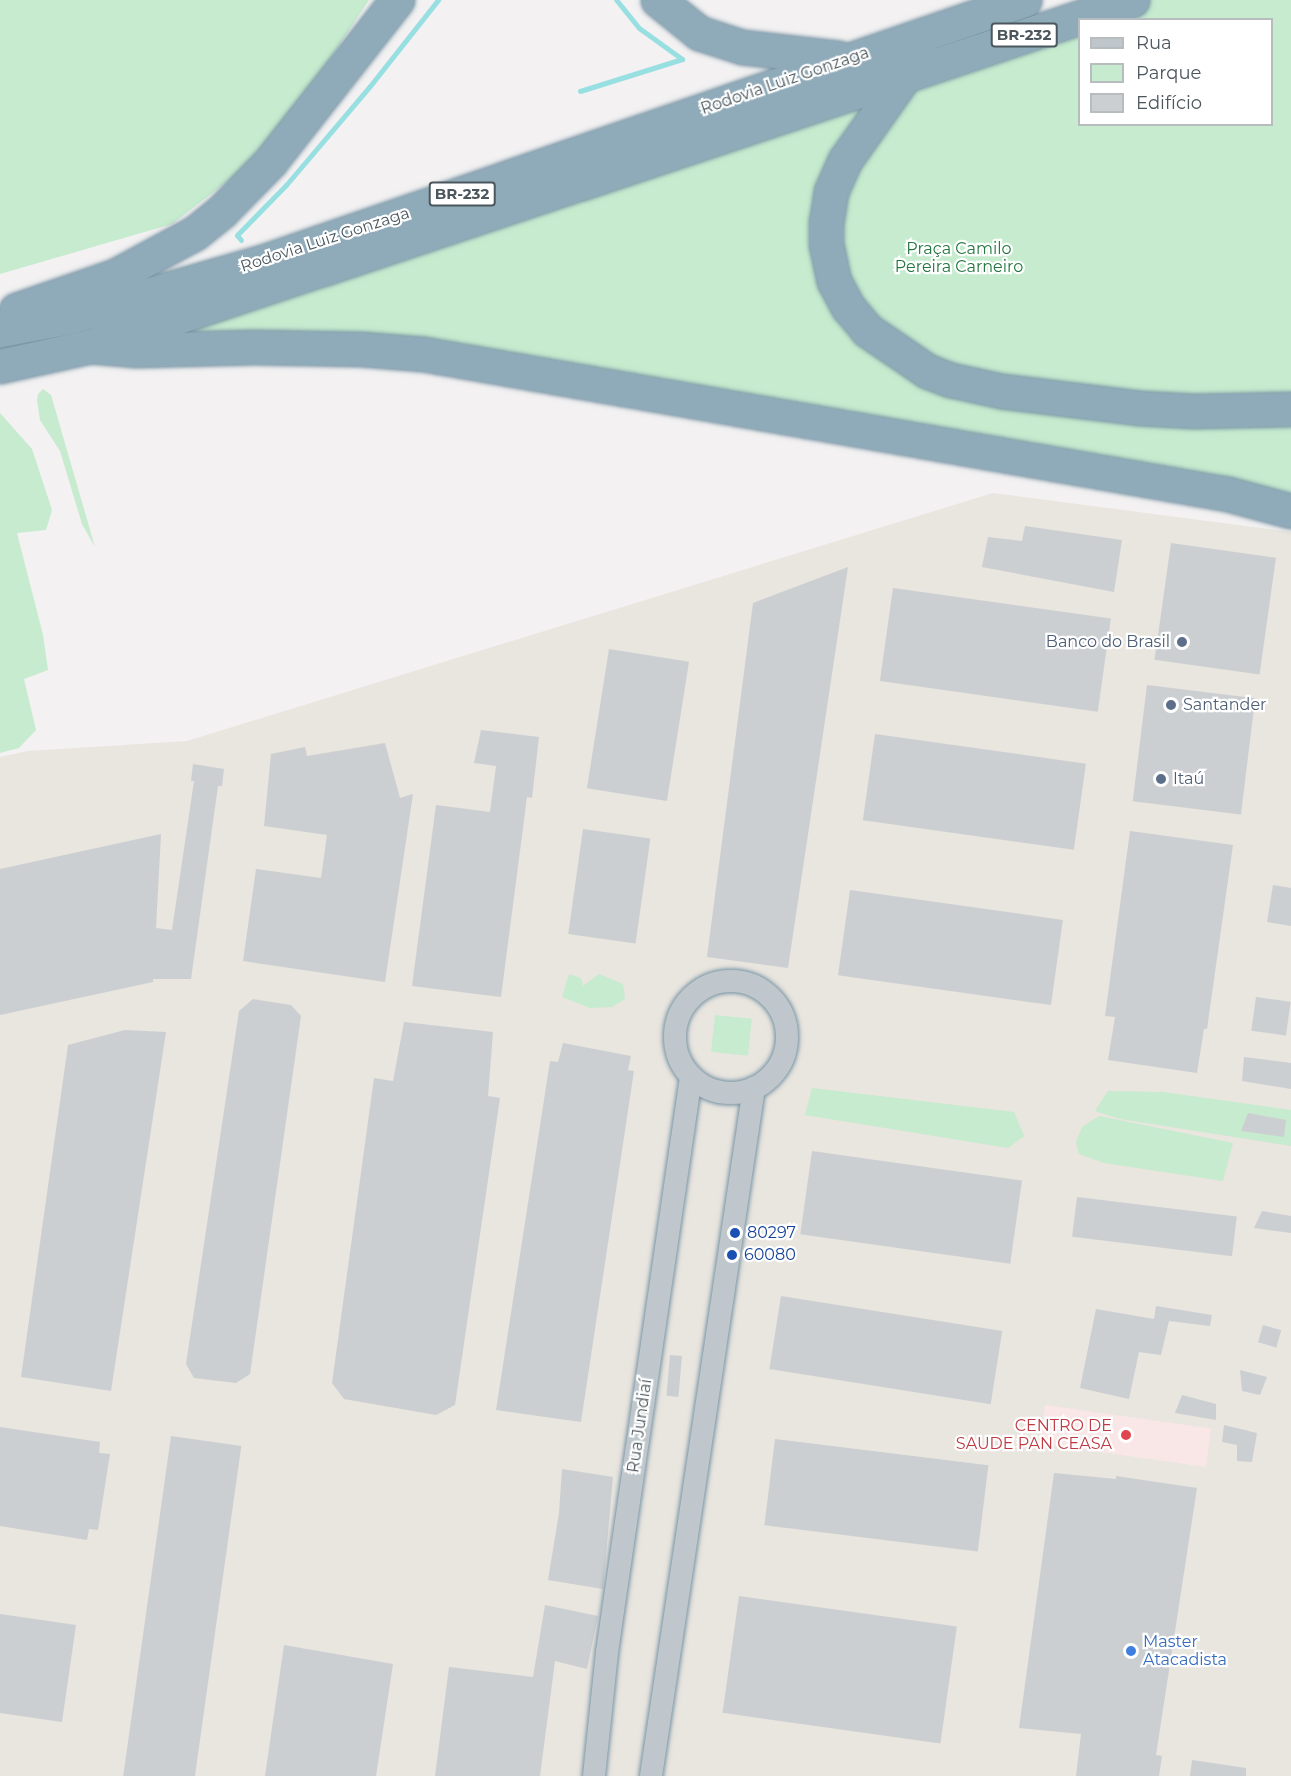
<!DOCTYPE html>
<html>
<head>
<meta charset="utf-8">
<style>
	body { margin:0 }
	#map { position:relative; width:1291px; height:1776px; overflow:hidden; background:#f3f1f2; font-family:Montserrat,sans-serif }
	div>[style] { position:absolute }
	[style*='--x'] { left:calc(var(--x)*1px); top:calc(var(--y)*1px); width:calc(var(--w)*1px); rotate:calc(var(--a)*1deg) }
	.commercial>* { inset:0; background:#e9e5df }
	.medical>* { inset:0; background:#f9e6e7; transform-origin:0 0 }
	.green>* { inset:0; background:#c6ebce; transform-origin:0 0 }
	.stream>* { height:5px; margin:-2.5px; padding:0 2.5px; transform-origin:2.5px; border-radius:2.5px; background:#98dfe2 }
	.building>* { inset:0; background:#cccfd2; transform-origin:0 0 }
	.roads { filter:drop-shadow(0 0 2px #7a96a5) drop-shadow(0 0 2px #7a96a5) }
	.minor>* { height:22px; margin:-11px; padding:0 11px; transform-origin:11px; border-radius:11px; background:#bfc7cc }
	.minor>.ring { margin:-11px; padding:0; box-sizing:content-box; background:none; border:22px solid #bfc7cc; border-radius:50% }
	.highway>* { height:33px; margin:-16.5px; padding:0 16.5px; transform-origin:16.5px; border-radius:16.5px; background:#8faab9 }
	.dots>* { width:16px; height:16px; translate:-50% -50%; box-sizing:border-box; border:3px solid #fff; border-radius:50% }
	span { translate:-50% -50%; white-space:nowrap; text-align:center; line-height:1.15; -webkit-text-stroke:4.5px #fff; paint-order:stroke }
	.shield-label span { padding:2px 4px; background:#fff; border:2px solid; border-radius:4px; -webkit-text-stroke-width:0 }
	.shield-label { font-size:15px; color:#4b575c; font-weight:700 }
	.street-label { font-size:16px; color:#4b575c }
	.park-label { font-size:16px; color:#237640 }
	.service-label { font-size:16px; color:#4e5e75 }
	.right { translate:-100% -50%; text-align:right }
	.left { translate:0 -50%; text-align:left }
	.transit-label { font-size:16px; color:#164399 }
	.health-label { font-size:16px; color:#be3a42 }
	.shop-label { font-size:16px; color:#366cbe }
	.legend { position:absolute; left:1078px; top:18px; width:195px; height:108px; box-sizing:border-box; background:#fff; border:2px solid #b7bcbe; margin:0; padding:8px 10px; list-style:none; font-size:18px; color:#4b575c }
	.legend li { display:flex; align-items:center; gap:12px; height:30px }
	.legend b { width:30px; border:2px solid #b7bcbe }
</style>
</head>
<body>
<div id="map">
	<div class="commercial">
		<i style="clip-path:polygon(993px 493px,1291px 532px,1291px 1776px,0 1776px,0 757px,28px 751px,187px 741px)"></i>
	</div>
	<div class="medical">
		<i style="left:1045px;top:1405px;width:168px;height:39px;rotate:8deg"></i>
	</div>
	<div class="green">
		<i style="clip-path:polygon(0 0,369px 0,271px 148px,172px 224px,0 274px)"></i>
		<i style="clip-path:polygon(evenodd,1084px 0,1291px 0,1291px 501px,668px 389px,124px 346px,1084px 0,1080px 20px,1272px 20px,1272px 124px,1080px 124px,1080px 20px)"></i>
		<i style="clip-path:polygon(43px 389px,51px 395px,95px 547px,82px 524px,60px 451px,40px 420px,37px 400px,38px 394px)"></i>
		<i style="clip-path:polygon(0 413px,32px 449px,52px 510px,46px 530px,17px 533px,43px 635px,48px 670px,24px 679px,36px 730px,19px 748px,0 753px)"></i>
		<i style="clip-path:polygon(569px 974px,581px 978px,583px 986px,599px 974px,623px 984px,625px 999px,612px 1007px,590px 1008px,562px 997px)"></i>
		<i style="left:715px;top:1015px;width:37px;height:37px;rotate:6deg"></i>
		<i style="clip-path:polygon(812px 1088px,1014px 1112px,1024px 1136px,1008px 1148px,805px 1115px)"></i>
		<i style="clip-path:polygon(1108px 1091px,1163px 1092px,1291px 1110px,1291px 1146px,1120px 1119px,1095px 1111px)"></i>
		<i style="clip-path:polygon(1099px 1116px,1233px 1143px,1223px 1181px,1104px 1163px,1079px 1154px,1076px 1142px,1082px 1127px)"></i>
	</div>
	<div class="stream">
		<i style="--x:580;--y:91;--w:107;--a:-17.4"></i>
		<i style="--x:682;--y:59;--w:53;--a:-144.2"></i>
		<i style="--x:639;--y:28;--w:36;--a:-129"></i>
		<i style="--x:241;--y:240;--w:6;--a:-129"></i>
		<i style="--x:237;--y:235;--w:70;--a:-45.6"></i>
		<i style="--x:286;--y:185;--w:130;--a:-49.7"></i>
		<i style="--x:370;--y:86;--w:110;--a:-51.7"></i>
	</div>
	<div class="building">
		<i style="clip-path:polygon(1025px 526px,1122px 540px,1114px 592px,982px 567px,988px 537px,1022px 541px)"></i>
		<i style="left:1171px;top:543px;width:106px;height:118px;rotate:8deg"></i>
		<i style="clip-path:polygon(848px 567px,788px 968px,707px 957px,753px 603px)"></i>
		<i style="left:893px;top:588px;width:220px;height:94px;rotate:8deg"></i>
		<i style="left:609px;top:649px;width:81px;height:141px;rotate:9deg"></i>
		<i style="left:1147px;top:685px;width:109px;height:117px;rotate:7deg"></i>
		<i style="clip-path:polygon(481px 730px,539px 737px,532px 798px,527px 797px,501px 997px,412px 986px,436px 805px,490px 812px,496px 766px,474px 763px)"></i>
		<i style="left:875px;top:734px;width:213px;height:87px;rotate:8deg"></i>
		<i style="clip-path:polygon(385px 743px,400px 798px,413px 794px,385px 982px,243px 961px,256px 869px,321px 878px,327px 835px,264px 826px,271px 754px,305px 747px,307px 756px)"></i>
		<i style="clip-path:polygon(193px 764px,224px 769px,222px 786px,218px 786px,191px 979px,153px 979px,153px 982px,0 1015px,0 869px,161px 834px,156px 928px,172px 930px,194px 781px,191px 781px)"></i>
		<i style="left:583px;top:829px;width:68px;height:106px;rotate:8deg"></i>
		<i style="clip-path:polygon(1130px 831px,1233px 845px,1207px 1029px,1204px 1029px,1197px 1073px,1108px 1060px,1115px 1017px,1105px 1016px)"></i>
		<i style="clip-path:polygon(1273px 885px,1291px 888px,1291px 926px,1267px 922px)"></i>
		<i style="left:850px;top:890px;width:215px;height:86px;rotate:8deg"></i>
		<i style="left:1256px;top:997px;width:35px;height:34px;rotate:8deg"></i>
		<i style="clip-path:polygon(253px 999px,291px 1005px,301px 1016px,250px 1374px,236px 1383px,194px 1378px,186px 1364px,239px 1011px)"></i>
		<i style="clip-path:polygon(404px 1022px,493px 1032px,488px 1096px,500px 1098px,455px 1405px,436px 1415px,344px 1399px,332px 1383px,374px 1078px,393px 1081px)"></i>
		<i style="clip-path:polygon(125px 1030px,166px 1032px,111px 1391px,21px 1377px,68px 1045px)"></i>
		<i style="clip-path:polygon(563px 1043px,631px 1056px,628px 1070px,634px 1071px,581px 1422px,496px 1410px,550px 1061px,558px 1062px)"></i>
		<i style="clip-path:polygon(1244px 1057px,1291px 1063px,1291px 1089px,1242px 1081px)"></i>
		<i style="clip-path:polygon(1248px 1113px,1286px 1120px,1284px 1137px,1241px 1131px)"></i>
		<i style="left:812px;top:1151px;width:212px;height:84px;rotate:8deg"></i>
		<i style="left:1077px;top:1197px;width:161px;height:40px;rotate:7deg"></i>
		<i style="clip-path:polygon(1262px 1211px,1291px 1216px,1291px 1233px,1254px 1228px)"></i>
		<i style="left:781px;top:1296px;width:224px;height:74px;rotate:9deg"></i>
		<i style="clip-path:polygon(1156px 1306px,1212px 1315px,1210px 1326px,1169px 1321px,1161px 1355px,1139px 1352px,1129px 1399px,1080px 1388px,1096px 1309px,1154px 1319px)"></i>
		<i style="left:1263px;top:1325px;width:19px;height:18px;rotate:16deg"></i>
		<i style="left:670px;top:1355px;width:12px;height:41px;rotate:5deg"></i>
		<i style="clip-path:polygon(1240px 1370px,1267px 1377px,1260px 1395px,1242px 1391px)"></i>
		<i style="clip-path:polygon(1182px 1395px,1216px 1404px,1216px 1420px,1175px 1413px)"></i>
		<i style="clip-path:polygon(1224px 1425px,1257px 1433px,1252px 1462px,1237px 1461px,1237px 1445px,1222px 1442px)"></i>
		<i style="clip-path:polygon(0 1427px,100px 1442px,99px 1453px,110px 1454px,98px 1530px,89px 1529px,87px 1540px,0 1526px)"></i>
		<i style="left:171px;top:1436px;width:71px;height:344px;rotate:8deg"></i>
		<i style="left:775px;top:1439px;width:215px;height:87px;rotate:7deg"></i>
		<i style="clip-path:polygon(562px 1469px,613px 1477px,603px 1589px,548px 1580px,559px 1513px)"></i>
		<i style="clip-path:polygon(1054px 1473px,1116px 1479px,1116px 1476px,1197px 1488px,1156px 1755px,1162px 1756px,1159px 1776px,1076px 1776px,1081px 1734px,1019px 1728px)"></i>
		<i style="left:739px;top:1596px;width:220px;height:118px;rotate:8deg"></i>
		<i style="clip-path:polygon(545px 1605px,598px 1616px,587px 1669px,555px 1661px,540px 1776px,435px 1776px,449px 1667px,533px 1677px)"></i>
		<i style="clip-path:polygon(0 1614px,76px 1625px,62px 1722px,0 1713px)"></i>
		<i style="clip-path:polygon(284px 1645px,393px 1664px,376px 1776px,265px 1776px)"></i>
		<i style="clip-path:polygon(1192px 1760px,1246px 1768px,1246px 1776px,1190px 1776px)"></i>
	</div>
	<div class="roads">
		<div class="minor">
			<i class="ring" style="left:675px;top:981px;width:90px;height:90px"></i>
			<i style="--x:594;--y:1776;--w:125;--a:-84"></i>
			<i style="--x:607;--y:1652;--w:581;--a:-81.69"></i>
			<i style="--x:651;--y:1776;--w:696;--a:-81.49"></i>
		</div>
		<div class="highway">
			<i style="--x:658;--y:0;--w:53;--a:38.8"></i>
			<i style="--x:699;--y:33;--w:45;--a:18"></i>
			<i style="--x:742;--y:47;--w:97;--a:6.5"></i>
			<i style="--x:906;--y:74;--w:105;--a:125.3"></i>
			<i style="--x:845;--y:160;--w:35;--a:114"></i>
			<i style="--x:831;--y:192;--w:30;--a:99"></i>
			<i style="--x:826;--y:222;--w:22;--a:90"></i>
			<i style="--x:826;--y:244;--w:38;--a:78"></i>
			<i style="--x:834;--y:281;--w:30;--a:62"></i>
			<i style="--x:848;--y:307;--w:30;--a:50"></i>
			<i style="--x:867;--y:330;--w:73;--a:34.3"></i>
			<i style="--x:927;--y:371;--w:26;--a:21"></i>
			<i style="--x:951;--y:380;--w:51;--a:12.4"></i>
			<i style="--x:1001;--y:391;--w:139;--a:7"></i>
			<i style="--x:1139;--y:408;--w:55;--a:3.1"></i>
			<i style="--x:1194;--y:411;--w:97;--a:-1.2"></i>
			<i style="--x:16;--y:310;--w:105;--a:-19"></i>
			<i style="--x:115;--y:276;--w:91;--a:-28.3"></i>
			<i style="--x:195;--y:233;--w:36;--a:-39"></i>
			<i style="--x:223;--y:210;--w:67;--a:-45.6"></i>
			<i style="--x:270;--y:162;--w:206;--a:-51.9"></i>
			<i style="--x:0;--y:330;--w:71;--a:-10.5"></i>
			<i style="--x:70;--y:317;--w:203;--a:-16"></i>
			<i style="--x:265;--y:261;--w:803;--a:-18.98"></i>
			<i style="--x:90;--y:346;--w:47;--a:4.9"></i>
			<i style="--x:137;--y:350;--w:117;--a:-1.5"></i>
			<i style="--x:254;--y:347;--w:107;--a:1.1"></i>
			<i style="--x:361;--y:349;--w:62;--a:4.6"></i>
			<i style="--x:423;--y:354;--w:817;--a:9.87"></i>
			<i style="--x:1228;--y:494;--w:65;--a:15.1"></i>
			<i style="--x:0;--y:366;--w:92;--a:-12.5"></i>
			<i style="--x:90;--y:346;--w:1098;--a:-18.37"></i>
		</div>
	</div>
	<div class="dots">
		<i style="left:1182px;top:642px;background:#5c6f8a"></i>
		<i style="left:1171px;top:705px;background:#5c6f8a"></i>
		<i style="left:1161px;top:779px;background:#5c6f8a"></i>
		<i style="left:735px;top:1233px;background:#1a4fb4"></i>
		<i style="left:732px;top:1255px;background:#1a4fb4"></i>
		<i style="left:1126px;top:1435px;background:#e0444e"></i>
		<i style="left:1131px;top:1651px;background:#3f7fe0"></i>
	</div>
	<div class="shield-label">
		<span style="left:1024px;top:35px">BR-232</span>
		<span style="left:462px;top:194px">BR-232</span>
	</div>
	<div class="street-label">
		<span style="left:785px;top:81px;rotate:-19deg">Rodovia Luiz Gonzaga</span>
		<span style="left:325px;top:240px;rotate:-18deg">Rodovia Luiz Gonzaga</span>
		<span style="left:640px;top:1426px;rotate:-82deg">Rua Jundiaí</span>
	</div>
	<div class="park-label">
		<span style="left:959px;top:258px">Praça Camilo<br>Pereira Carneiro</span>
	</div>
	<div class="service-label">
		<span class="right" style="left:1170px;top:642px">Banco do Brasil</span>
		<span class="left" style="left:1183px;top:705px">Santander</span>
		<span class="left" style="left:1173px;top:779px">Itaú</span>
	</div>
	<div class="transit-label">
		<span class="left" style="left:747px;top:1233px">80297</span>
		<span class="left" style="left:744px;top:1255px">60080</span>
	</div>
	<div class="health-label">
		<span class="right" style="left:1112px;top:1435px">CENTRO DE<br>SAUDE PAN CEASA</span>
	</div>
	<div class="shop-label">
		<span class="left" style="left:1143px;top:1651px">Master<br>Atacadista</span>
	</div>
	<ul class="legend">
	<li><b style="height:8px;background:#bfc7cc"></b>Rua</li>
	<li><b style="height:16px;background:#c6ebce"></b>Parque</li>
	<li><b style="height:16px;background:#cccfd2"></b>Edifício</li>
	</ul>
</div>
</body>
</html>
